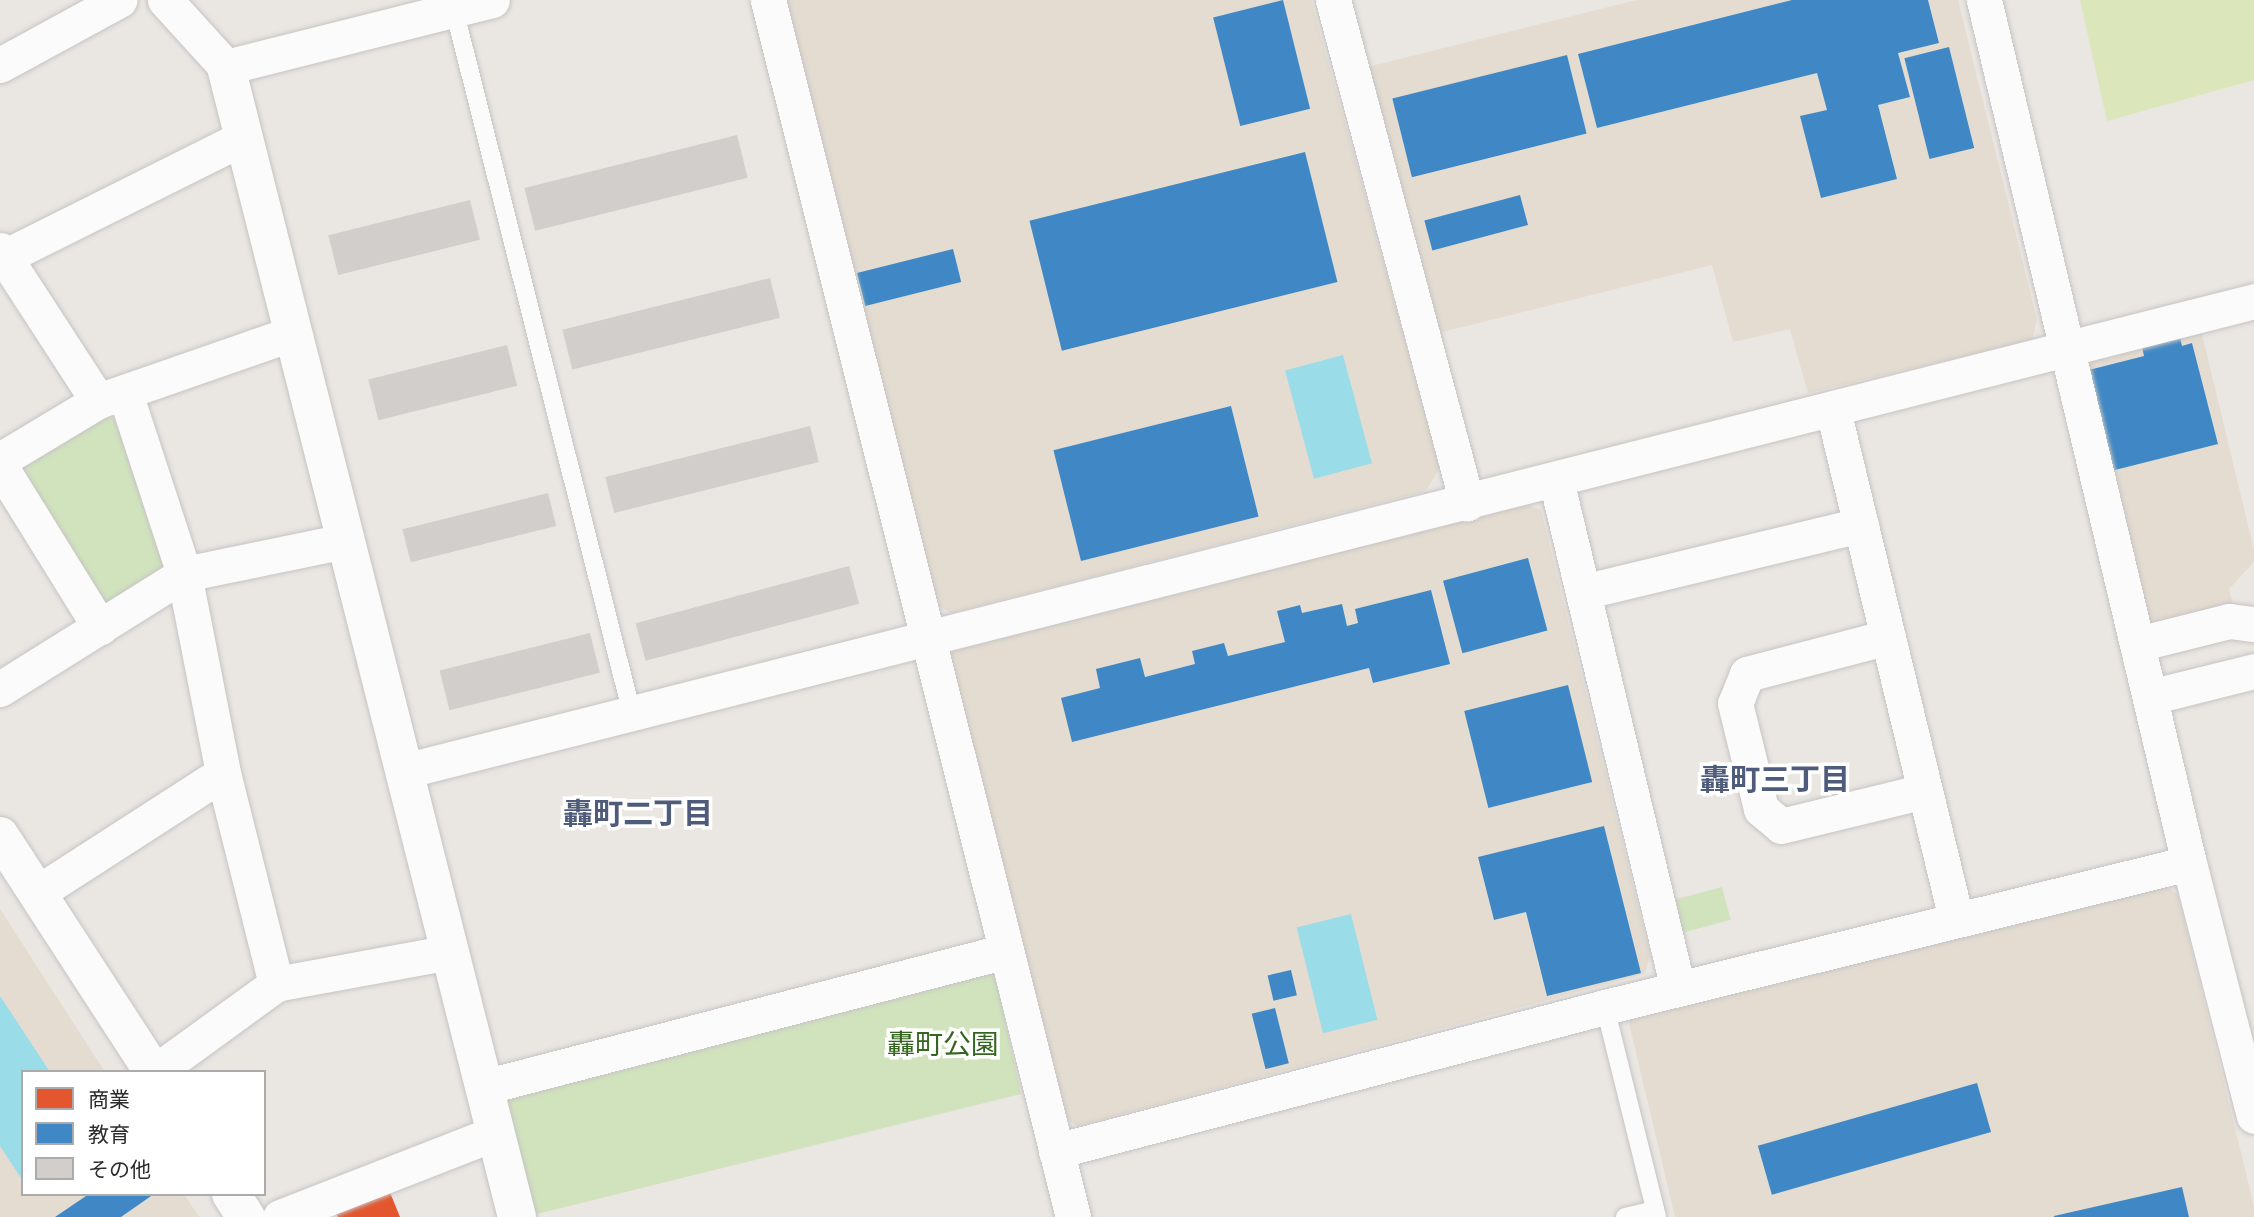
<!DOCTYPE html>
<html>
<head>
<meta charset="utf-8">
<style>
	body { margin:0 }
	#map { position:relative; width:2254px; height:1217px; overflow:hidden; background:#eae6e2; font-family:Jost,"Noto Sans JP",sans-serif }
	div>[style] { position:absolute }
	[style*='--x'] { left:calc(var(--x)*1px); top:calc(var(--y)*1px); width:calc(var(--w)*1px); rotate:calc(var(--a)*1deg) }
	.education>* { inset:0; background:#e4dcd1 }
	.green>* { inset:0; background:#d1e3bd; transform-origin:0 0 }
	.pitch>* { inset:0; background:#dbe7bb }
	.water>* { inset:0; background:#9adce7; transform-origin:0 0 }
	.shops>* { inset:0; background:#e4572e }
	.schools>* { inset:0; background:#3f88c5; transform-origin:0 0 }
	.building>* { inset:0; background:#d1cecb; transform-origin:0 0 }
	.roads { filter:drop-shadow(0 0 2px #c6c4c4) drop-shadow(0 0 2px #c6c4c4) }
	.lane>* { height:18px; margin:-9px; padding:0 9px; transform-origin:9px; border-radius:9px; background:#fcfbfb }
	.street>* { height:35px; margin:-17.5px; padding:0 17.5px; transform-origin:17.5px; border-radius:17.5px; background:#fcfbfb }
	.secondary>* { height:38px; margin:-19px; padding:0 19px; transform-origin:19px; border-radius:19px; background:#fcfbfb }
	span { translate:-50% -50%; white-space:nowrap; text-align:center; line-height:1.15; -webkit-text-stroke:7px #fff; paint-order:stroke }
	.park-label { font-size:28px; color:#35661f }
	.neighbourhood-label { font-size:30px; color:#4e5b7b; font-weight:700 }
	.legend { position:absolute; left:21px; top:1070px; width:245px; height:126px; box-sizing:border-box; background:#fff; border:2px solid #ababab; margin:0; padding:9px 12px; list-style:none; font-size:21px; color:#2c2c2c }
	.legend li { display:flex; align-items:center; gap:14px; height:35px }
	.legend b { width:35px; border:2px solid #ababab }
</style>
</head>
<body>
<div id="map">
	<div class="education">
		<i style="clip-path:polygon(778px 0,1311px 0,1440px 467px,1426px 491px,951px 613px,930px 601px)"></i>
		<i style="clip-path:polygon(1637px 0,1958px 0,2037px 320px,2032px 340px,1808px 393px,1790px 329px,1733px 342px,1712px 265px,1438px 333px,1367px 67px)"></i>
		<i style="clip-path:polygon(2201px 330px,2254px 550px,2254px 562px,2229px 589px,2234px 610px,2138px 633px,2076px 362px)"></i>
		<i style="clip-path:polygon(1522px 503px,1541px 510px,1650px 956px,1645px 974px,1077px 1126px,1062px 1116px,947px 661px,956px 647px)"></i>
		<i style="clip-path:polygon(2161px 882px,2178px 895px,2254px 1206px,2254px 1217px,1675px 1217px,1628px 1019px)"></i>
		<i style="clip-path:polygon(0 909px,105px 1072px,23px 1072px,23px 1194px,184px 1194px,199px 1217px,0 1217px)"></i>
	</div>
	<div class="green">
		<i style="clip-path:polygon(98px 416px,123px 421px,166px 573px,104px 615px,9px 471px)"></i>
		<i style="left:1722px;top:887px;width:34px;height:61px;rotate:75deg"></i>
		<i style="clip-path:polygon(984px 967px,996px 976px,1021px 1094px,529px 1216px,503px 1088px)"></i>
	</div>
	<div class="pitch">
		<i style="clip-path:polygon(2080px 0,2254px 0,2254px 80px,2107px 121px)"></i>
	</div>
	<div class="water">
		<i style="left:1343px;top:355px;width:112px;height:60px;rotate:75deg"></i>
		<i style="left:1351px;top:914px;width:109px;height:56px;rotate:76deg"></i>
		<i style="clip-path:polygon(0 996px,50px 1072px,23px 1072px,23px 1181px,0 1146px)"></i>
	</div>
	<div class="shops">
		<i style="clip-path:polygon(389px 1190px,400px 1217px,338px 1217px,335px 1211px)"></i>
	</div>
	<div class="schools">
		<i style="left:1283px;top:0;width:112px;height:72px;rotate:76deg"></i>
		<i style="clip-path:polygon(1792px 0,1928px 0,1939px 43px,1898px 53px,1910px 97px,1878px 105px,1897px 179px,1821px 198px,1800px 116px,1827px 110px,1817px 73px,1597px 128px,1578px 54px)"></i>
		<i style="left:1949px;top:47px;width:104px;height:46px;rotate:76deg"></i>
		<i style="left:1567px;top:55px;width:81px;height:180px;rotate:76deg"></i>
		<i style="left:1305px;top:152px;width:134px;height:284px;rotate:76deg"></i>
		<i style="left:1520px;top:195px;width:31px;height:99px;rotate:75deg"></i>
		<i style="left:953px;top:249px;width:34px;height:99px;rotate:76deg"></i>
		<i style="clip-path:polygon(2180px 338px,2182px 346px,2192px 343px,2218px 444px,2107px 472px,2081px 372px,2144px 356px,2142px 347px)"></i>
		<i style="left:1231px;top:406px;width:114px;height:183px;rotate:76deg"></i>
		<i style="left:1528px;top:558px;width:75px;height:88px;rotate:75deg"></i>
		<i style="clip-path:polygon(1431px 590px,1450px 664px,1373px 683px,1369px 668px,1072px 742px,1061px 698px,1100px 688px,1096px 669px,1140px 658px,1145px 677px,1195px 664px,1192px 651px,1224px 643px,1228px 656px,1285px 642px,1277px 611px,1300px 605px,1302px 613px,1342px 604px,1347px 626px,1358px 623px,1355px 609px)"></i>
		<i style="left:1568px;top:685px;width:100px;height:107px;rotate:76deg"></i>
		<i style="clip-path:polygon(1604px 826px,1641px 973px,1547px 996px,1526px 912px,1494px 920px,1478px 857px)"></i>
		<i style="left:1291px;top:970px;width:26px;height:24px;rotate:77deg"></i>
		<i style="left:1275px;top:1008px;width:57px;height:24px;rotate:76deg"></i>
		<i style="left:1977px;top:1083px;width:51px;height:228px;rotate:74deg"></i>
		<i style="clip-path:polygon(2182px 1187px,2189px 1217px,2054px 1217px,2054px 1216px)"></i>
		<i style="clip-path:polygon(89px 1194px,154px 1194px,121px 1217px,55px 1217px)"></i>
	</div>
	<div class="building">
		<i style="left:737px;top:135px;width:44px;height:219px;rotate:76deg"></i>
		<i style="left:470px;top:200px;width:41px;height:146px;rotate:76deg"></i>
		<i style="left:770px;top:278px;width:41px;height:214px;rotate:76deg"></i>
		<i style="left:507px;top:345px;width:42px;height:143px;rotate:76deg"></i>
		<i style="left:810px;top:426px;width:37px;height:211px;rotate:76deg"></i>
		<i style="left:548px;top:493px;width:34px;height:150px;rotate:76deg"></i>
		<i style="left:849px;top:566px;width:39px;height:221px;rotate:75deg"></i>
		<i style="left:590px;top:633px;width:41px;height:155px;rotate:76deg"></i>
	</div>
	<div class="roads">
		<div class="lane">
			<i style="--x:454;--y:9;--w:727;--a:75.83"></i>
			<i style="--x:1605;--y:1007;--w:216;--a:76.1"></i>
			<i style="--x:1625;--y:1217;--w:31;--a:-13"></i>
		</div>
		<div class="street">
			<i style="--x:165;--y:0;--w:91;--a:47.7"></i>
			<i style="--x:226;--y:67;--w:274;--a:-14.1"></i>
			<i style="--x:768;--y:0;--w:1255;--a:75.93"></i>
			<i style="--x:1333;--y:0;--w:521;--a:75.08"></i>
			<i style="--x:1984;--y:0;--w:887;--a:76.64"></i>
			<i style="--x:2189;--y:863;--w:261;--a:75.6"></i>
			<i style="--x:0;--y:65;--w:136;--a:-28.6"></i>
			<i style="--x:0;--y:250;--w:180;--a:57"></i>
			<i style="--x:0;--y:259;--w:271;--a:-26.5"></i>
			<i style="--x:125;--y:393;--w:190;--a:71.9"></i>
			<i style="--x:184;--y:574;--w:203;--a:78.9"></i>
			<i style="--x:223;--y:773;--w:218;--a:75.9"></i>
			<i style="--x:1833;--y:410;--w:524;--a:76.41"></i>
			<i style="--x:0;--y:460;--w:114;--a:-31"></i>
			<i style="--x:98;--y:401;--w:207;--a:-19.2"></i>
			<i style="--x:0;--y:466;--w:190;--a:58.2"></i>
			<i style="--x:1556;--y:480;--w:523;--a:76.52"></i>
			<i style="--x:1583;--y:592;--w:286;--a:-13.6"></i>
			<i style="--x:1888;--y:637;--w:146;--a:165.3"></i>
			<i style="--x:1747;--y:674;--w:31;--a:112"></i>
			<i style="--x:1735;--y:703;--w:109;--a:76.2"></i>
			<i style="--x:1761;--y:809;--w:26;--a:40"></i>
			<i style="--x:1781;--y:826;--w:148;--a:-13.7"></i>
			<i style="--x:2138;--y:644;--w:94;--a:-14.2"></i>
			<i style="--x:2229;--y:621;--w:25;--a:7"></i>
			<i style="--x:0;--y:689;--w:217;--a:-32"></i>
			<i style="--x:184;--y:574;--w:164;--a:-11.6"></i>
			<i style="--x:2150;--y:697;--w:107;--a:-14"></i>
			<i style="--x:404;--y:771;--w:1909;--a:-14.25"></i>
			<i style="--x:37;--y:893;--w:221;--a:-32.8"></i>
			<i style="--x:155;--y:1072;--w:150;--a:-36"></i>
			<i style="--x:276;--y:984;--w:177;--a:-10.4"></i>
			<i style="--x:484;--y:1087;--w:539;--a:-14.6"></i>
			<i style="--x:1056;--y:1151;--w:568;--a:-14.7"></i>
			<i style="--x:1605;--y:1007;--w:601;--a:-13.85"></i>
			<i style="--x:280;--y:1217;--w:232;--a:-21.3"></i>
		</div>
		<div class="secondary">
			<i style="--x:226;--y:67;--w:1186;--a:75.8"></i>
			<i style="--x:0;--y:836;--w:281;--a:57"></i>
			<i style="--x:231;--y:1194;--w:27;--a:57"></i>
		</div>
	</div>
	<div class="park-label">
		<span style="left:943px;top:1045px">轟町公園</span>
	</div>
	<div class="neighbourhood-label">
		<span style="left:1775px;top:780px">轟町三丁目</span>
		<span style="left:638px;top:814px">轟町二丁目</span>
	</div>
	<ul class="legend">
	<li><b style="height:19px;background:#e4572e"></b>商業</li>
	<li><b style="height:19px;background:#3f88c5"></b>教育</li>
	<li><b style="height:19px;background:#d1cecb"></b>その他</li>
	</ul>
</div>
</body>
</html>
